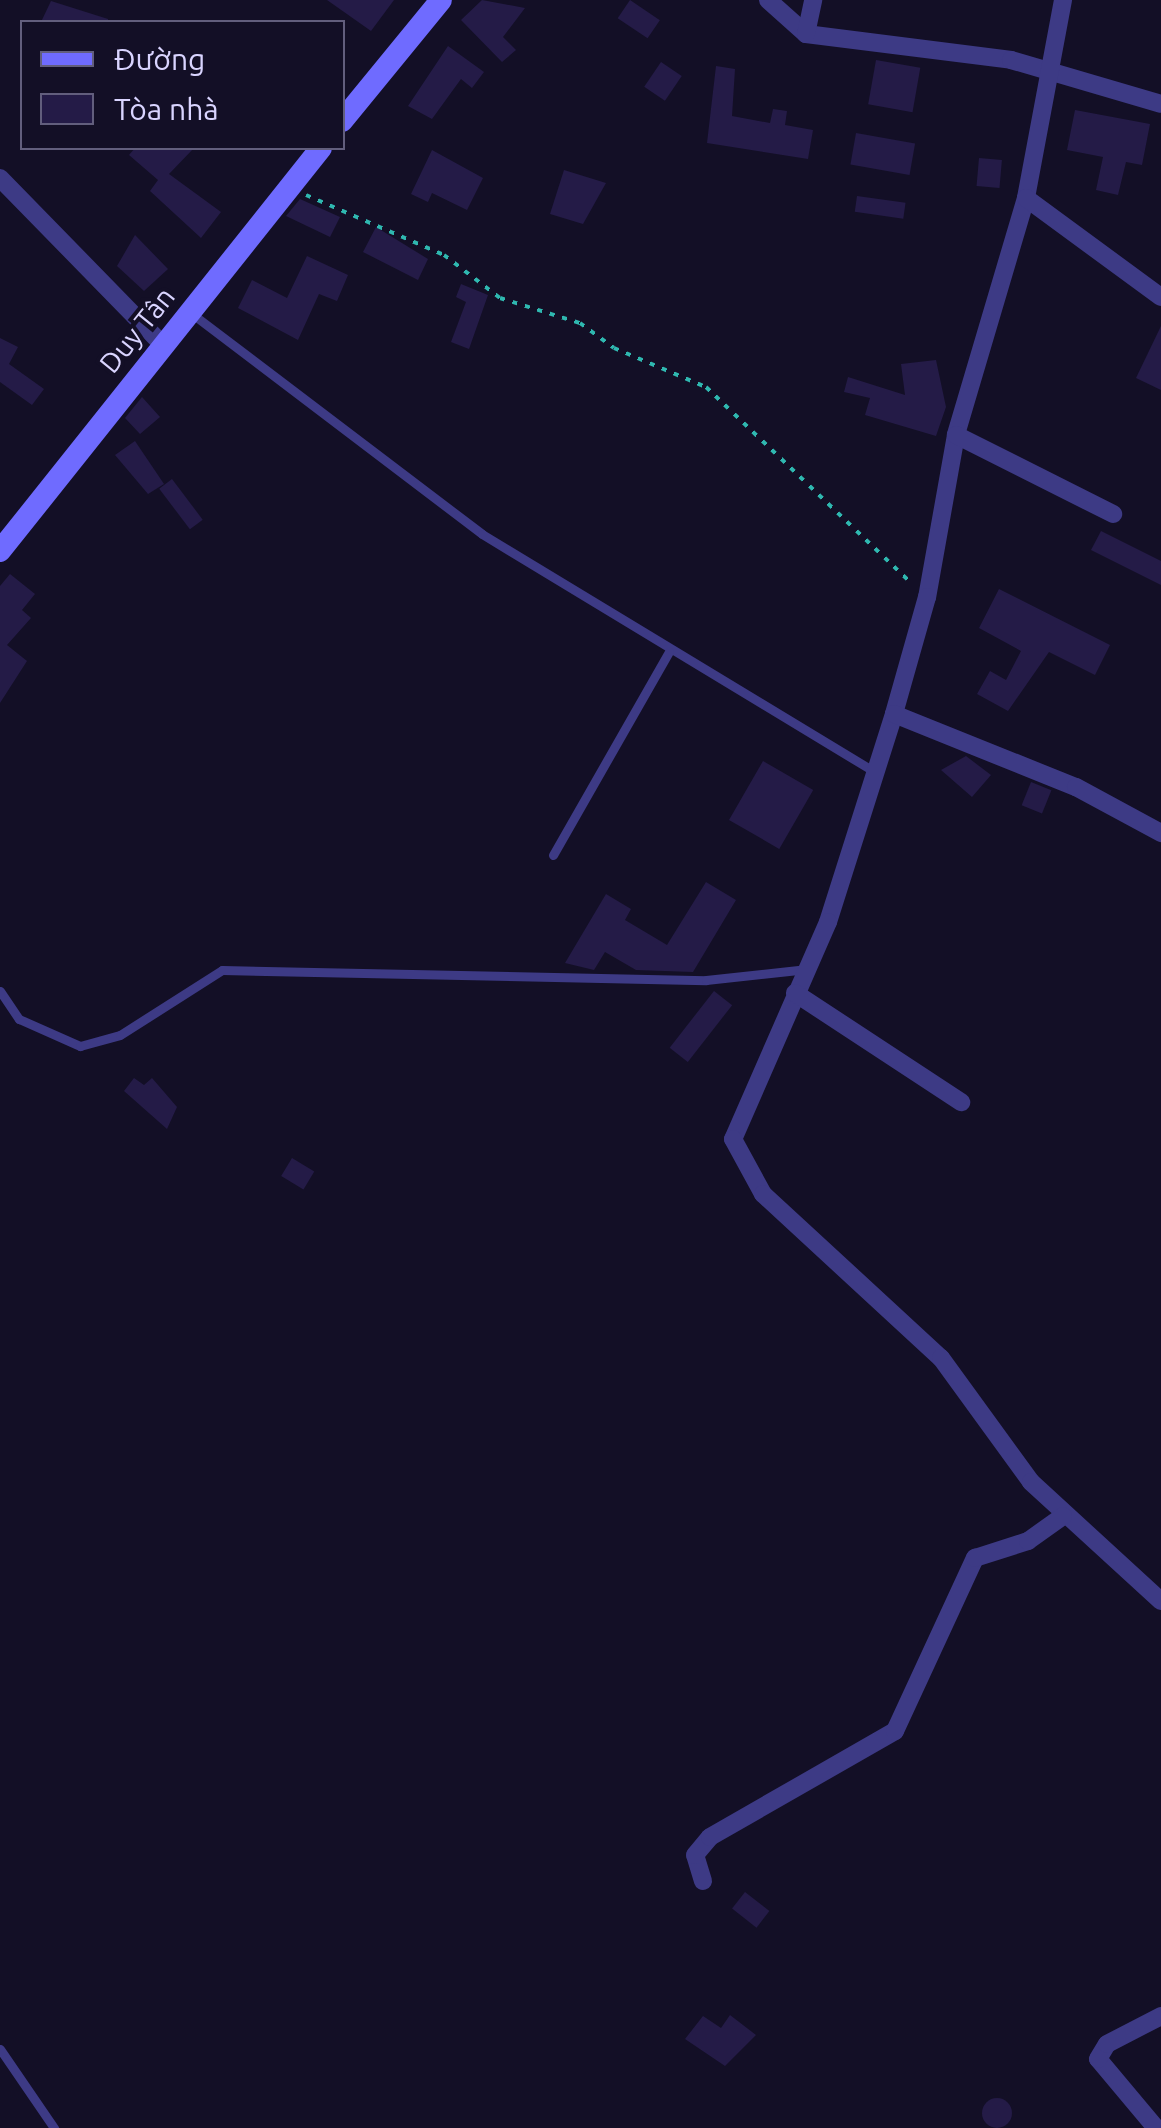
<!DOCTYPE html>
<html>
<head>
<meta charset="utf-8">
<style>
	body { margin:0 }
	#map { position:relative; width:1161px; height:2128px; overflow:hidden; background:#130f26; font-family:Ubuntu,sans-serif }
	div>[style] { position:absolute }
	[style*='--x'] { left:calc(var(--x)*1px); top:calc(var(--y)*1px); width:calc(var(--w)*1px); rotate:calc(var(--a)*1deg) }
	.building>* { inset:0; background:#241b47; transform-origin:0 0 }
	.round { border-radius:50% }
	.path>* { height:4px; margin-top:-2px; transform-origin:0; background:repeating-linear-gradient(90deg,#2fb8b0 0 5px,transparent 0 13px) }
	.lane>* { height:9px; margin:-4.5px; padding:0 4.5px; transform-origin:4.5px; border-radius:4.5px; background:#3d3a85 }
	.street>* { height:18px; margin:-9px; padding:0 9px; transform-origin:9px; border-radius:9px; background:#3d3a85 }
	.secondary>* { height:22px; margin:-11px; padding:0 11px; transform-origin:11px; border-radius:11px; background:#6f6bff }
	span { translate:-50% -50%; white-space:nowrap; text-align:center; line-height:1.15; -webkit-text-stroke:8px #130f26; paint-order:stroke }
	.street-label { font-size:28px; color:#d9d4ff }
	.legend { position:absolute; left:20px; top:20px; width:325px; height:130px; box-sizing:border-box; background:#130f26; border:2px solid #625e7d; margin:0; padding:12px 18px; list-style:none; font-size:30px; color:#d9d4ff }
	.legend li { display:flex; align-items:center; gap:20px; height:50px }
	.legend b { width:50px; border:2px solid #625e7d }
</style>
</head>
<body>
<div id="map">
	<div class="building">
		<i style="clip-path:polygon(327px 0,394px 0,371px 31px)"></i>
		<i style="clip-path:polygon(482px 0,525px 8px,503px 37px,516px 50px,502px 62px,461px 20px)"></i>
		<i style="left:630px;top:0;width:36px;height:22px;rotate:34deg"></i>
		<i style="clip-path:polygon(51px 1px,108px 19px,108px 22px,41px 22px)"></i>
		<i style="clip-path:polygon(448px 46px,484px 72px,472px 88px,461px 79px,432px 119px,408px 106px)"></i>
		<i style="left:876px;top:60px;width:45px;height:45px;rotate:10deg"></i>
		<i style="left:661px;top:62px;width:25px;height:30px;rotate:34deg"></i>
		<i style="clip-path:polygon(716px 66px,735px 69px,732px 116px,770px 123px,773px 109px,787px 111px,785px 125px,813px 130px,808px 159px,707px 143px)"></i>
		<i style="clip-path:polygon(1075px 110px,1150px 124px,1142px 165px,1126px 162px,1118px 195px,1096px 190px,1103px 157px,1067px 150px)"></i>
		<i style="left:856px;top:133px;width:60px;height:32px;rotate:10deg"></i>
		<i style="clip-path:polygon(135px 148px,194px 148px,169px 174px,221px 212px,201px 238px,150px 191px,158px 180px,129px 155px)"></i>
		<i style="clip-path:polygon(432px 150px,483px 178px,467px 210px,432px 193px,428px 202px,411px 194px)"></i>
		<i style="left:979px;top:158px;width:23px;height:28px;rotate:5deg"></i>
		<i style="clip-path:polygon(564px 170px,606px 183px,583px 224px,550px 214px)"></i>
		<i style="left:857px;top:196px;width:49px;height:16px;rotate:8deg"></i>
		<i style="clip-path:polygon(300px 199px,340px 217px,330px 237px,286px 216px)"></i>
		<i style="clip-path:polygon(376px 227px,428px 259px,418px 280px,363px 252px)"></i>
		<i style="clip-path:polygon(135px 235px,168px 269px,144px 291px,117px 266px)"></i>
		<i style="clip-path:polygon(307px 256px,348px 275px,337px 301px,319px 294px,298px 340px,238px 308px,252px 280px,287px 298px)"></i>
		<i style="clip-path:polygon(461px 284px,488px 295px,469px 349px,451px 342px,466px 302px,456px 297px)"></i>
		<i style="clip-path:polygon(1161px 326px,1161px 390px,1136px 378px)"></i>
		<i style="clip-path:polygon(0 338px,18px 347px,9px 364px,44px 389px,32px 405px,0 382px)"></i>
		<i style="clip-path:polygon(936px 360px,946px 407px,936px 436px,865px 415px,870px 398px,844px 392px,848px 377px,905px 395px,901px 364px)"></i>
		<i style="clip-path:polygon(142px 397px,160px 417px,140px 434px,125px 418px)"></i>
		<i style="clip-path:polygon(135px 441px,164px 484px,148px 494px,115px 455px)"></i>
		<i style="left:172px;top:479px;width:51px;height:16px;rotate:53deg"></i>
		<i style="clip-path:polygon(1101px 531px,1161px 561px,1161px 585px,1091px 550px)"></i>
		<i style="clip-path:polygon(10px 574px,35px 594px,22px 610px,31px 618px,7px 645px,27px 661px,0 703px,0 586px)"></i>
		<i style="clip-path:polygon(999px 589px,1110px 645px,1095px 675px,1049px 652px,1008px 711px,977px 694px,990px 671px,1006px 680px,1021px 651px,979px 628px)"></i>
		<i style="clip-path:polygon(966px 756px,991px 775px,972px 797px,941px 770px)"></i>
		<i style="left:763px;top:761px;width:58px;height:68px;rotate:30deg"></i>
		<i style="left:1031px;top:782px;width:22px;height:25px;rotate:22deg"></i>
		<i style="clip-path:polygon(706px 882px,736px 900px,693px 972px,636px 970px,605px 952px,594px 970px,565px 963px,606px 894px,631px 909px,625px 920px,667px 945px)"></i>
		<i style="left:714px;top:991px;width:23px;height:72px;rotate:38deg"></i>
		<i style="clip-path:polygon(134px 1078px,144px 1085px,152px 1078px,177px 1107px,167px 1129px,124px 1091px)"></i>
		<i style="left:292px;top:1158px;width:26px;height:21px;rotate:31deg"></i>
		<i style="left:745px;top:1892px;width:31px;height:21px;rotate:38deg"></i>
		<i style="clip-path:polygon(730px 2015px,756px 2035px,725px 2066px,685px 2039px,703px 2016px,721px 2028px)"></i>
		<i class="round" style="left:982px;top:2098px;width:30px;height:30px"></i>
	</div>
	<div class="path">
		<i style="--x:306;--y:195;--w:150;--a:23.5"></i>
		<i style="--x:444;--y:255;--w:71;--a:37.5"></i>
		<i style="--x:500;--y:298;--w:84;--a:17.4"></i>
		<i style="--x:580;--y:323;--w:42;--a:36.3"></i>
		<i style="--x:614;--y:348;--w:100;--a:23"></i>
		<i style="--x:706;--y:387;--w:285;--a:43.7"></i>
	</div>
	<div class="lane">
		<i style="--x:191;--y:313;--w:365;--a:37.2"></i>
		<i style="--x:482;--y:534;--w:459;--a:31.2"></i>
		<i style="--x:553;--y:855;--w:234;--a:-60.3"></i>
		<i style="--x:0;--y:991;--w:34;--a:56"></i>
		<i style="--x:19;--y:1019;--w:67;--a:23.9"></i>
		<i style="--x:80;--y:1046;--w:41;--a:-15.4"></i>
		<i style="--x:120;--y:1035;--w:121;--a:-32.5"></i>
		<i style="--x:222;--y:970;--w:484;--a:1.2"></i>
		<i style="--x:706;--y:980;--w:102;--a:-6.2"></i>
		<i style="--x:0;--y:2049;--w:96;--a:55.6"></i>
	</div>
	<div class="street">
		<i style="--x:768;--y:0;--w:51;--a:41.8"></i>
		<i style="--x:806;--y:34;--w:207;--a:7.2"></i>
		<i style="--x:1011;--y:60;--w:156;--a:16.3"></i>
		<i style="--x:1063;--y:0;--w:201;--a:100.6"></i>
		<i style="--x:1026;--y:198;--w:247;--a:106.5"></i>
		<i style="--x:956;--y:435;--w:165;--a:100.1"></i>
		<i style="--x:927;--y:597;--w:122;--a:105.8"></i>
		<i style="--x:894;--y:714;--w:218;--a:107.6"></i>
		<i style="--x:828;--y:922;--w:237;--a:113.6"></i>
		<i style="--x:733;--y:1139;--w:63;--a:61.4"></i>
		<i style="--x:763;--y:1194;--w:242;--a:42.7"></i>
		<i style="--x:941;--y:1358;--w:153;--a:54"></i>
		<i style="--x:1031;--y:1482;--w:176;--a:42.5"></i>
		<i style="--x:806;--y:34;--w:35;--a:-78"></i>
		<i style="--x:0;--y:178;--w:233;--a:45.7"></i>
		<i style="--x:1026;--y:198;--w:167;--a:36.3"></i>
		<i style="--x:956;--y:435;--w:176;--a:26.7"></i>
		<i style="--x:894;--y:714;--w:196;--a:21.9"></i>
		<i style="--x:1076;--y:787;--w:97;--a:28.4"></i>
		<i style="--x:795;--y:993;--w:199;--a:33.3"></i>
		<i style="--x:703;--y:1881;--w:27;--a:-107"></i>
		<i style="--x:695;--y:1855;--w:23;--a:-50"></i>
		<i style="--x:710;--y:1837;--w:213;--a:-29.8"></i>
		<i style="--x:895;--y:1731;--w:191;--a:-65.2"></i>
		<i style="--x:975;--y:1558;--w:56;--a:-17.8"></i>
		<i style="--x:1028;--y:1541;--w:43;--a:-35.5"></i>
		<i style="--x:1156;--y:2128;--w:90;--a:-130"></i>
		<i style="--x:1098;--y:2059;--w:17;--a:-59"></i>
		<i style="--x:1107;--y:2044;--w:61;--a:-27.4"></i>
	</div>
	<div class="secondary">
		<i style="--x:342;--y:121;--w:156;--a:-50.7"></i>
		<i style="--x:0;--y:551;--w:515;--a:-51.46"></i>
	</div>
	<div class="street-label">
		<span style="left:137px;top:330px;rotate:-51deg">Duy Tân</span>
	</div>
	<ul class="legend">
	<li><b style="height:12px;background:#6f6bff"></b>Đường</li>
	<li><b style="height:28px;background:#241b47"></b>Tòa nhà</li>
	</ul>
</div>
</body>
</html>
